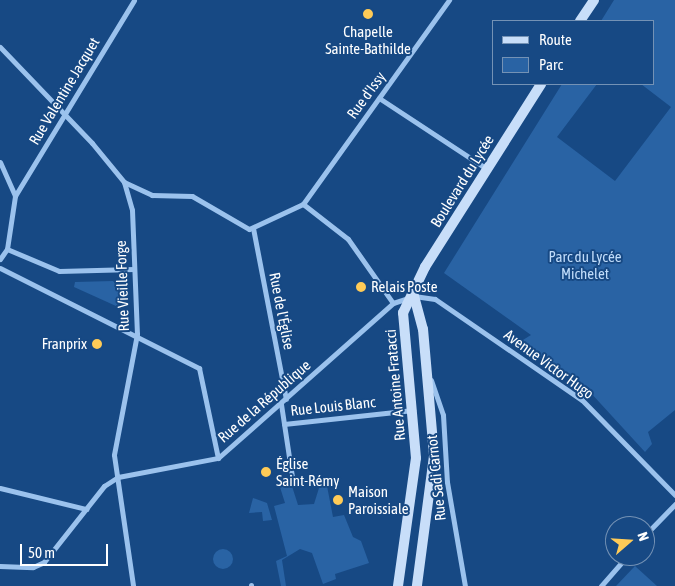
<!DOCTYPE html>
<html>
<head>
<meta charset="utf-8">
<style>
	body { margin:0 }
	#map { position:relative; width:675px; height:586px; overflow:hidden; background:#174984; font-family:"Asap Condensed",sans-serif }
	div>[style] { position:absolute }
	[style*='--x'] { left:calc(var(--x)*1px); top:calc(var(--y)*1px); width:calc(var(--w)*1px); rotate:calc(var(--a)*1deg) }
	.green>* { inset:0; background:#2963a4 }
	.round { border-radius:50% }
	.street>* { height:5px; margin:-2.5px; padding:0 2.5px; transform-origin:2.5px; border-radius:2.5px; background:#9bc2ed }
	.secondary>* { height:10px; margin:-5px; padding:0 5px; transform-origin:5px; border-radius:5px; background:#c8def9 }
	.dots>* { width:14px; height:14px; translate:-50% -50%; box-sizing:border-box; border:2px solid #174984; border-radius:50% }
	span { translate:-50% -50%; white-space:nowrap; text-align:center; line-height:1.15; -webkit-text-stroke:4px #174984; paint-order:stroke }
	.poi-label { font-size:15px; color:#fff }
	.left { translate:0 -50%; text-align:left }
	.right { translate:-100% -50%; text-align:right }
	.street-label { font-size:15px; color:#fff }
	.park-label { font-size:15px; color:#c0dcfa }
	.legend { position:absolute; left:492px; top:20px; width:162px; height:65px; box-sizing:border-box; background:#174984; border:1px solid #7492b5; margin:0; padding:6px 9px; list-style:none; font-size:15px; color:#fff }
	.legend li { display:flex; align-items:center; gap:10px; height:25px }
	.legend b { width:25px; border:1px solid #7492b5 }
	.north { position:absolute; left:605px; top:516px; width:50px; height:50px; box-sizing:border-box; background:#174984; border:1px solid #7492b5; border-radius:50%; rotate:71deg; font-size:14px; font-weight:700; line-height:20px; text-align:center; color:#fff }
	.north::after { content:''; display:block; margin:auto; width:18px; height:22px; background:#ffcb57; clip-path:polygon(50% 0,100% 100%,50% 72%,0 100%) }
	.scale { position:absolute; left:20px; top:544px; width:88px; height:22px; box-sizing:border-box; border:2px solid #fff; border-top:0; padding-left:6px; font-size:15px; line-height:18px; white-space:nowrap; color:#fff; -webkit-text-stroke:4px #174984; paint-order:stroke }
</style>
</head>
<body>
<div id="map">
	<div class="green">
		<i style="clip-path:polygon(614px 0,675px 0,675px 410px,648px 432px,652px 444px,645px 452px,589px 391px,518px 343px,531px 335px,444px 273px,562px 84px,597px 84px,557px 137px,615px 181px,671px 107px,641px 84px,654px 84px,654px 21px,601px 21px)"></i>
		<i style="clip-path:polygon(113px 281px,128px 295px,116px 306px,74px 287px,75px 282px)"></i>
		<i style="clip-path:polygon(291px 483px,298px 505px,314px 504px,319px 488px,327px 486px,333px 517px,344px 515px,353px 537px,361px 541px,369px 563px,335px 574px,336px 579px,323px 584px,312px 553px,300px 549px,282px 560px,286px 586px,281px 586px,276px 561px,287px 556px,274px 506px,285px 503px,279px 484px)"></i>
		<i style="clip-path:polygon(253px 498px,267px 503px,272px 520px,263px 521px,262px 512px,249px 513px)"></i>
		<i class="round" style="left:213px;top:549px;width:20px;height:20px"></i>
		<i style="clip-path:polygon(635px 566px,657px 586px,616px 586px)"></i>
	</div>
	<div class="street">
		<i style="--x:0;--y:47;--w:133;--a:46.2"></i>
		<i style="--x:92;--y:143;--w:50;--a:50.6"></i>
		<i style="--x:124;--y:182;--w:29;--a:74"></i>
		<i style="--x:132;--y:210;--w:124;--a:87.7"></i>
		<i style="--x:137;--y:334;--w:123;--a:100.8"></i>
		<i style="--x:114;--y:455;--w:132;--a:81.7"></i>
		<i style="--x:379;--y:98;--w:129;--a:33.3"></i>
		<i style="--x:0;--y:162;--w:37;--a:66"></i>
		<i style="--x:124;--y:182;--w:31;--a:25"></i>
		<i style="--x:152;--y:195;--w:40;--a:1.4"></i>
		<i style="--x:192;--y:196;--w:66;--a:30.1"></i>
		<i style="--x:249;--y:229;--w:60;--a:-24.8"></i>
		<i style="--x:303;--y:204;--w:251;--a:-54.4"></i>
		<i style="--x:303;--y:204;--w:57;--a:37.9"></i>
		<i style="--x:348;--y:239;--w:78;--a:54.9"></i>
		<i style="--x:253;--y:228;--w:174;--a:79.1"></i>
		<i style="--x:7;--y:249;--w:56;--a:22.9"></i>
		<i style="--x:59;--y:271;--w:75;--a:-1.5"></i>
		<i style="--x:0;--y:259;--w:12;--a:-55"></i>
		<i style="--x:7;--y:249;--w:54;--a:-81.4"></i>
		<i style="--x:15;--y:196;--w:229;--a:-58.7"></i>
		<i style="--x:0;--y:268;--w:223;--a:26.7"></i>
		<i style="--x:199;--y:368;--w:92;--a:78.1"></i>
		<i style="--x:431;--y:380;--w:37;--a:71"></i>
		<i style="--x:443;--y:415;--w:67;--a:86.6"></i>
		<i style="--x:447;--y:482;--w:106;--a:80.2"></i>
		<i style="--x:281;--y:404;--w:80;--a:81.4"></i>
		<i style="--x:284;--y:424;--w:130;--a:-6.2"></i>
		<i style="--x:0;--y:488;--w:89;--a:13.7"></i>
		<i style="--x:645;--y:535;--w:43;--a:-45.9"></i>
		<i style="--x:0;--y:566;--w:33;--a:2"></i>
		<i style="--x:33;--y:567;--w:12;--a:-24"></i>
		<i style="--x:44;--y:562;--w:97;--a:-51.7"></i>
		<i style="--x:104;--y:486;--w:17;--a:-33"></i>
		<i style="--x:118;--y:477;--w:102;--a:-10.8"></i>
		<i style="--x:218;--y:458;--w:234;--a:-41.5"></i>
		<i style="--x:393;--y:303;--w:22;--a:-18"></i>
		<i style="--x:414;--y:296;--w:21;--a:8"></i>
		<i style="--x:435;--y:299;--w:178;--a:34.5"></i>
		<i style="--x:582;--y:400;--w:133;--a:45.6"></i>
		<i style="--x:251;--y:585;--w:1;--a:90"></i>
		<i style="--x:601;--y:586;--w:40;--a:-49"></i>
	</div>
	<div class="secondary">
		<i style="--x:580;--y:21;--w:25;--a:-56"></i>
		<i style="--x:414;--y:296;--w:34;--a:75"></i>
		<i style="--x:423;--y:329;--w:127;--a:85"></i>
		<i style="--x:434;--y:456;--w:131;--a:97.5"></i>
		<i style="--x:398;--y:586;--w:129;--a:-82"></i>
		<i style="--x:416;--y:458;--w:146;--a:-95.1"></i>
		<i style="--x:403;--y:313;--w:51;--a:-64.4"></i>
		<i style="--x:425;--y:267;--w:217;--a:-57.6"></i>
	</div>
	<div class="dots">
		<i style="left:368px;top:14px;background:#ffcb57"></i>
		<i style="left:361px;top:287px;background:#ffcb57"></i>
		<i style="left:97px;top:344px;background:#ffcb57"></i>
		<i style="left:266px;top:472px;background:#ffcb57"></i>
		<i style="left:338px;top:500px;background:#ffcb57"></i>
	</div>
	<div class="poi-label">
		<span style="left:368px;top:40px">Chapelle<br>Sainte-Bathilde</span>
		<span class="left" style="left:371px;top:287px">Relais Poste</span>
		<span class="right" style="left:87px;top:344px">Franprix</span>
		<span class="left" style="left:276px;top:472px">Église<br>Saint-Rémy</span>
		<span class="left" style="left:348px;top:500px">Maison<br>Paroissiale</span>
	</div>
	<div class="street-label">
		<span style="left:64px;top:91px;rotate:-59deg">Rue Valentine Jacquet</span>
		<span style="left:366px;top:95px;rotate:-54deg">Rue d'Issy</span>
		<span style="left:462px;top:181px;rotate:-58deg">Boulevard du Lycée</span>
		<span style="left:122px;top:286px;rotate:-92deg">Rue Vieille Forge</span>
		<span style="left:282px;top:311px;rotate:79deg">Rue de l'Église</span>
		<span style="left:549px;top:364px;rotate:36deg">Avenue Victor Hugo</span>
		<span style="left:395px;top:385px;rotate:-95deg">Rue Antoine Fratacci</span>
		<span style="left:264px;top:401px;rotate:-41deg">Rue de la République</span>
		<span style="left:333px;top:406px;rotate:-6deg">Rue Louis Blanc</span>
		<span style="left:436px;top:478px;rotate:-96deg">Rue Sadi Carnot</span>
	</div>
	<div class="park-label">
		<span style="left:585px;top:265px">Parc du Lycée<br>Michelet</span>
	</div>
	<ul class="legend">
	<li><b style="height:6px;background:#c8def9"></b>Route</li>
	<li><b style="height:14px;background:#2963a4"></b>Parc</li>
	</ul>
	<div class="north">N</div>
	<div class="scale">50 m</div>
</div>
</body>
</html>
